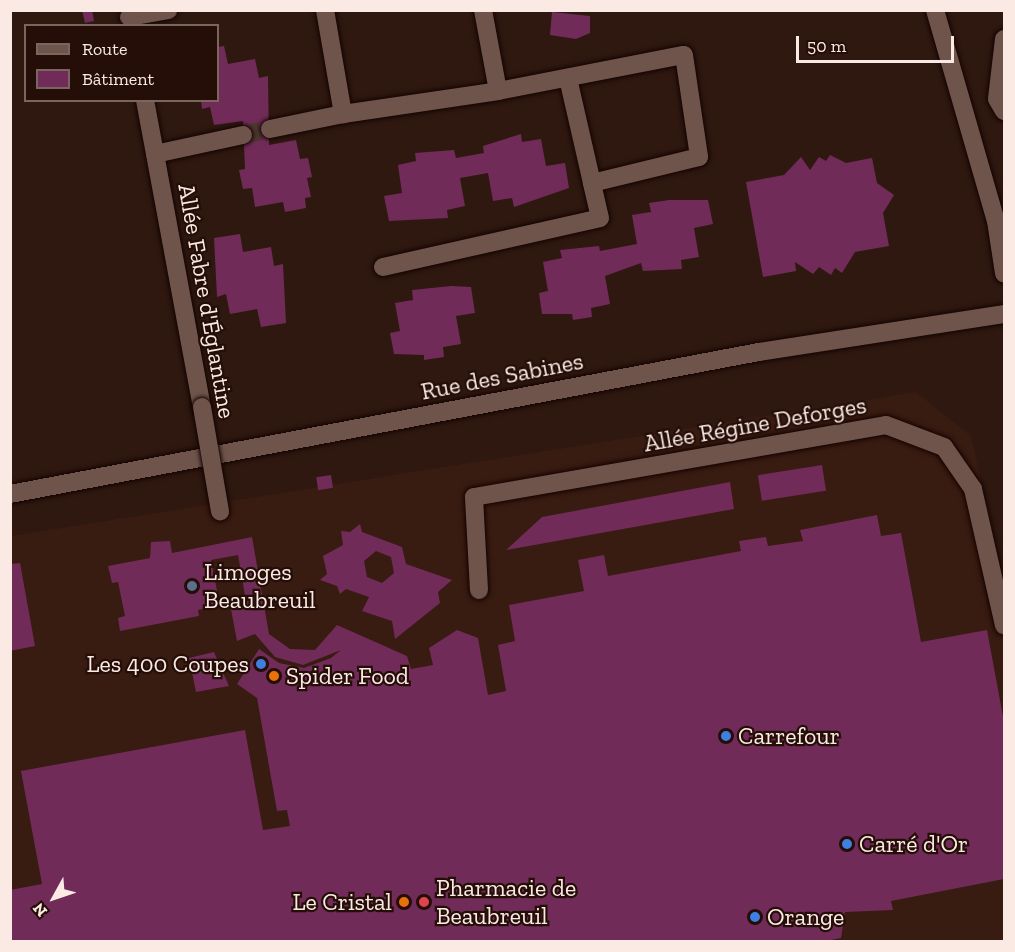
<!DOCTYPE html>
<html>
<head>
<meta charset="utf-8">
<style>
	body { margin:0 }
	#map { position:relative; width:1015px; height:952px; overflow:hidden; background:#2e1810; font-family:"Zilla Slab",serif }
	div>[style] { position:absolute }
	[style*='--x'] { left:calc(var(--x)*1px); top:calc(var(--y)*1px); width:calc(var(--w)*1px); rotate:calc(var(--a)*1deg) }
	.built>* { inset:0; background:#381b11 }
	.building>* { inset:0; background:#712b58; transform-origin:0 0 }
	.minor-tunnel>* { height:18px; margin-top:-9px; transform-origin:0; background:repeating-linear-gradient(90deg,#4d3830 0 18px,transparent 0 27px) }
	.roads { filter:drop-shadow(0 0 2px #150300) drop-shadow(0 0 2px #150300) }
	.minor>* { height:18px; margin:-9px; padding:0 9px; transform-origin:9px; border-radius:9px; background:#6f544b }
	.bridges { filter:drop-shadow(0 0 2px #150300) drop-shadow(0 0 2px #150300) }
	.minor-bridge>* { height:18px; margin:-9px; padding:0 9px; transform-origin:9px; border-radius:9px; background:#6f544b }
	.dots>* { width:16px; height:16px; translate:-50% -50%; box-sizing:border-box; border:3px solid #240e07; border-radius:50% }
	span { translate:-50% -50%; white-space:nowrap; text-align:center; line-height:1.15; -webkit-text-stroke:4.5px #240e07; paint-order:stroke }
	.street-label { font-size:24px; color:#fbeae4 }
	.poi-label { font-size:24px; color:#fbeae4 }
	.left { translate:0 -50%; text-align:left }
	.right { translate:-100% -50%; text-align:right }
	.frame { position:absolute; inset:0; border:12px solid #fbeae4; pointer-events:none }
	.legend { position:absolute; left:24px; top:24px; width:195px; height:78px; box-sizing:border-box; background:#240e07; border:2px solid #7a665f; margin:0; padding:8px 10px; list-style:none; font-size:18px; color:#fbeae4 }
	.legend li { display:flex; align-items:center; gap:12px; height:30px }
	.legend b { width:30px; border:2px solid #7a665f }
	.north { position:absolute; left:24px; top:868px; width:60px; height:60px; -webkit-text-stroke:4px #240e07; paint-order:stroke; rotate:230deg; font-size:16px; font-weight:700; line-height:24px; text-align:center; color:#fbeae4 }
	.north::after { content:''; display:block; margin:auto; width:21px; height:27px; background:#fbeae4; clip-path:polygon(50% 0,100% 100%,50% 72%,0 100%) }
	.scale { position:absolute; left:796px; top:36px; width:158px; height:27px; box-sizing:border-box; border:3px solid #fbeae4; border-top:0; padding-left:8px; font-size:18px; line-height:21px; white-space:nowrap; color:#fbeae4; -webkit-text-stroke:4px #240e07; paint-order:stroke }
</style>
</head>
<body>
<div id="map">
	<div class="built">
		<i style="clip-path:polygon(916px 392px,971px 436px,1004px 577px,1004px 941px,11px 942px,11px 536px)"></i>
	</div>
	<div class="building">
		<i style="clip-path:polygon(82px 10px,92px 10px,94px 21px,85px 23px)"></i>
		<i style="clip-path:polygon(552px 12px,590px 16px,590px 33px,576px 39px,550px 35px)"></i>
		<i style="clip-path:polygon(224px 46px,228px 64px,255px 59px,259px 78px,268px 76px,269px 145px,296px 140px,300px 159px,308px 158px,312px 177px,307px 178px,311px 197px,305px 198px,306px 208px,285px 212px,283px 202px,255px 207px,252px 188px,243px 189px,239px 170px,245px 169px,243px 121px,214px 125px,210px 107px,202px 109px,201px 100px,218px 100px,218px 47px)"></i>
		<i style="clip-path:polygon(521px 134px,522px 142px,541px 139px,546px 166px,565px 163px,569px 188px,514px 207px,512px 198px,493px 201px,488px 173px,460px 178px,465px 206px,447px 210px,448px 218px,389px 221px,384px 196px,402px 193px,398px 165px,416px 161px,415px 153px,454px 150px,456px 158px,484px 153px,483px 146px)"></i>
		<i style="clip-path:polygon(830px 155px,846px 163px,872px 158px,877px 183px,894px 195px,883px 213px,889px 246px,855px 252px,842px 273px,835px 268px,831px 275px,819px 267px,813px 274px,795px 262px,796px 271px,763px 277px,746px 182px,784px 175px,801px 157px,810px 170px,819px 157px,826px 161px)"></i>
		<i style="clip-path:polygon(669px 200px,708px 200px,713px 224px,694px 228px,699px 257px,681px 260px,682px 269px,643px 271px,641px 263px,605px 276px,610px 304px,591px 308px,592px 317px,573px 320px,572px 314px,542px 314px,539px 293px,548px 291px,543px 262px,562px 258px,560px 250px,599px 246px,600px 251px,637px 244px,632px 215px,651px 212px,649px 203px)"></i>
		<i style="clip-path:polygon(240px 234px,243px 252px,271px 247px,274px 266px,283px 264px,286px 323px,261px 327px,257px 309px,230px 314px,226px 294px,217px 297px,214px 238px)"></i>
		<i style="clip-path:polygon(451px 286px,471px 287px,475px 313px,456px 316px,461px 344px,443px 347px,444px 357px,424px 360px,424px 355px,394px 354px,390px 333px,400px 331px,395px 303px,413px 300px,412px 290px)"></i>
		<i style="left:822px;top:465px;width:26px;height:65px;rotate:81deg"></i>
		<i style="left:331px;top:475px;width:13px;height:15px;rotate:81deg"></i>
		<i style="clip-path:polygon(730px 482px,734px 509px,506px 550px,542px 517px)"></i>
		<i style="clip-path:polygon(877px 515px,881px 536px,901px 533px,921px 642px,987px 630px,1004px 722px,1004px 879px,891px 901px,893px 910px,845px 912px,841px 938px,821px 942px,10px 942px,10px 890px,42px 884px,21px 771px,245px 730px,263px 830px,290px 826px,287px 810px,277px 811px,257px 698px,237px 684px,259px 649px,279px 663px,304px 668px,331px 658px,341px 650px,303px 665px,275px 657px,255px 634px,237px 641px,230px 604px,246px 601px,238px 555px,211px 560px,220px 606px,198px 610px,199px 616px,120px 631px,118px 618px,125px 616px,118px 582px,112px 583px,108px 566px,150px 558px,151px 542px,170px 541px,172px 553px,252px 537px,269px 634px,290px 649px,315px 650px,337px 625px,407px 656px,411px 669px,433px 665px,429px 648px,457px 630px,478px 638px,488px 695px,506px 691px,498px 645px,515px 641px,509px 605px,584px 591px,578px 560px,604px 555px,608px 576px,741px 551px,739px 541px,766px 537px,768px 546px,803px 541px,800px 530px)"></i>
		<i style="clip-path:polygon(evenodd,360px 524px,362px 532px,402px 547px,406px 564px,452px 580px,438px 592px,440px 603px,395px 639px,392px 621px,362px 611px,369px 597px,346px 589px,340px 594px,337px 586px,320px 580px,327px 574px,323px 556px,343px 545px,341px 531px,350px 532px,360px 524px,376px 551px,391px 557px,394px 573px,382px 583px,367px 577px,364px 561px,376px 551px)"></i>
		<i style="clip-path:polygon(20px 563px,35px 646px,10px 651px,10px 564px)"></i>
		<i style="clip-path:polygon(214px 652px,229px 686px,196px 692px,189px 658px)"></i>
	</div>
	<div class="minor-tunnel">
		<i style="--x:243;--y:135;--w:28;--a:-13"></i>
	</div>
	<div class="roads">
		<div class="minor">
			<i style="--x:325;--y:10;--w:106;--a:80.2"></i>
			<i style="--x:343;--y:114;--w:157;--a:-8.4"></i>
			<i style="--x:483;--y:10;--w:82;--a:79.5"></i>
			<i style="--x:498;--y:91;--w:189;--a:-11"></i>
			<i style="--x:684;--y:55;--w:103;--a:81.6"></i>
			<i style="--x:699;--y:157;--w:110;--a:166.3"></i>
			<i style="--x:592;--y:183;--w:108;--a:-102.9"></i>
			<i style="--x:935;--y:10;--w:220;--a:73.9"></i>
			<i style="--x:996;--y:221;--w:53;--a:81.3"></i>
			<i style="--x:129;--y:17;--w:40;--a:-10"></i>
			<i style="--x:1004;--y:39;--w:60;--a:96.7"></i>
			<i style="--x:997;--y:99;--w:14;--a:60"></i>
			<i style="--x:145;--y:100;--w:312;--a:79.5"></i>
			<i style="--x:270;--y:129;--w:75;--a:-11.6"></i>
			<i style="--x:155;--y:154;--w:90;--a:-12.2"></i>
			<i style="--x:383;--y:267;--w:222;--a:-12.7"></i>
			<i style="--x:600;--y:218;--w:36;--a:-103"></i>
			<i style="--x:10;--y:494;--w:762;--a:-10.74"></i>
			<i style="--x:759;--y:352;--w:248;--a:-8.8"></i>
			<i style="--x:479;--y:590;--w:93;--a:-93.1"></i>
			<i style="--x:474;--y:497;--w:418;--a:-9.9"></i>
			<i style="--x:886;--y:425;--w:62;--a:20.8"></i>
			<i style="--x:944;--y:447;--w:51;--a:55.4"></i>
			<i style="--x:973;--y:489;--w:140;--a:77.2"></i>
		</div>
	</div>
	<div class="bridges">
		<div class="minor-bridge">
			<i style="--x:202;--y:407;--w:106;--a:80.2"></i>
		</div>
	</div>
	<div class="dots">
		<i style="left:192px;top:586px;background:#5c6f8a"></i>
		<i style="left:261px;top:664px;background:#3f7fe0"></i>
		<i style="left:274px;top:676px;background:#e8710a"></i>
		<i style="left:726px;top:736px;background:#3f7fe0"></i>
		<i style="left:847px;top:844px;background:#3f7fe0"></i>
		<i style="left:404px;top:902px;background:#e8710a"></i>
		<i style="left:424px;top:902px;background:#e0444e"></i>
		<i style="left:755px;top:917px;background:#3f7fe0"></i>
	</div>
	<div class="street-label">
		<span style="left:207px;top:301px;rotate:80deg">Allée Fabre d'Églantine</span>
		<span style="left:502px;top:376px;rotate:-11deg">Rue des Sabines</span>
		<span style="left:755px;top:424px;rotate:-10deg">Allée Régine Deforges</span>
	</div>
	<div class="poi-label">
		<span class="left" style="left:204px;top:586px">Limoges<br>Beaubreuil</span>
		<span class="right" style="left:249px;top:664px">Les 400 Coupes</span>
		<span class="left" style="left:286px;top:676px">Spider Food</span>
		<span class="left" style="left:738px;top:736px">Carrefour</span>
		<span class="left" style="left:859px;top:844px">Carré d'Or</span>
		<span class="left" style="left:436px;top:902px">Pharmacie de<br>Beaubreuil</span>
		<span class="right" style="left:392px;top:902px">Le Cristal</span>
		<span class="left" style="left:767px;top:917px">Orange</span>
	</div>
	<div class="frame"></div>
	<ul class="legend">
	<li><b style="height:8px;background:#6f544b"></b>Route</li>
	<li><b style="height:16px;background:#712b58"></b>Bâtiment</li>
	</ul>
	<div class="north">N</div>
	<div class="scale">50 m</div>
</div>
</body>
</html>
